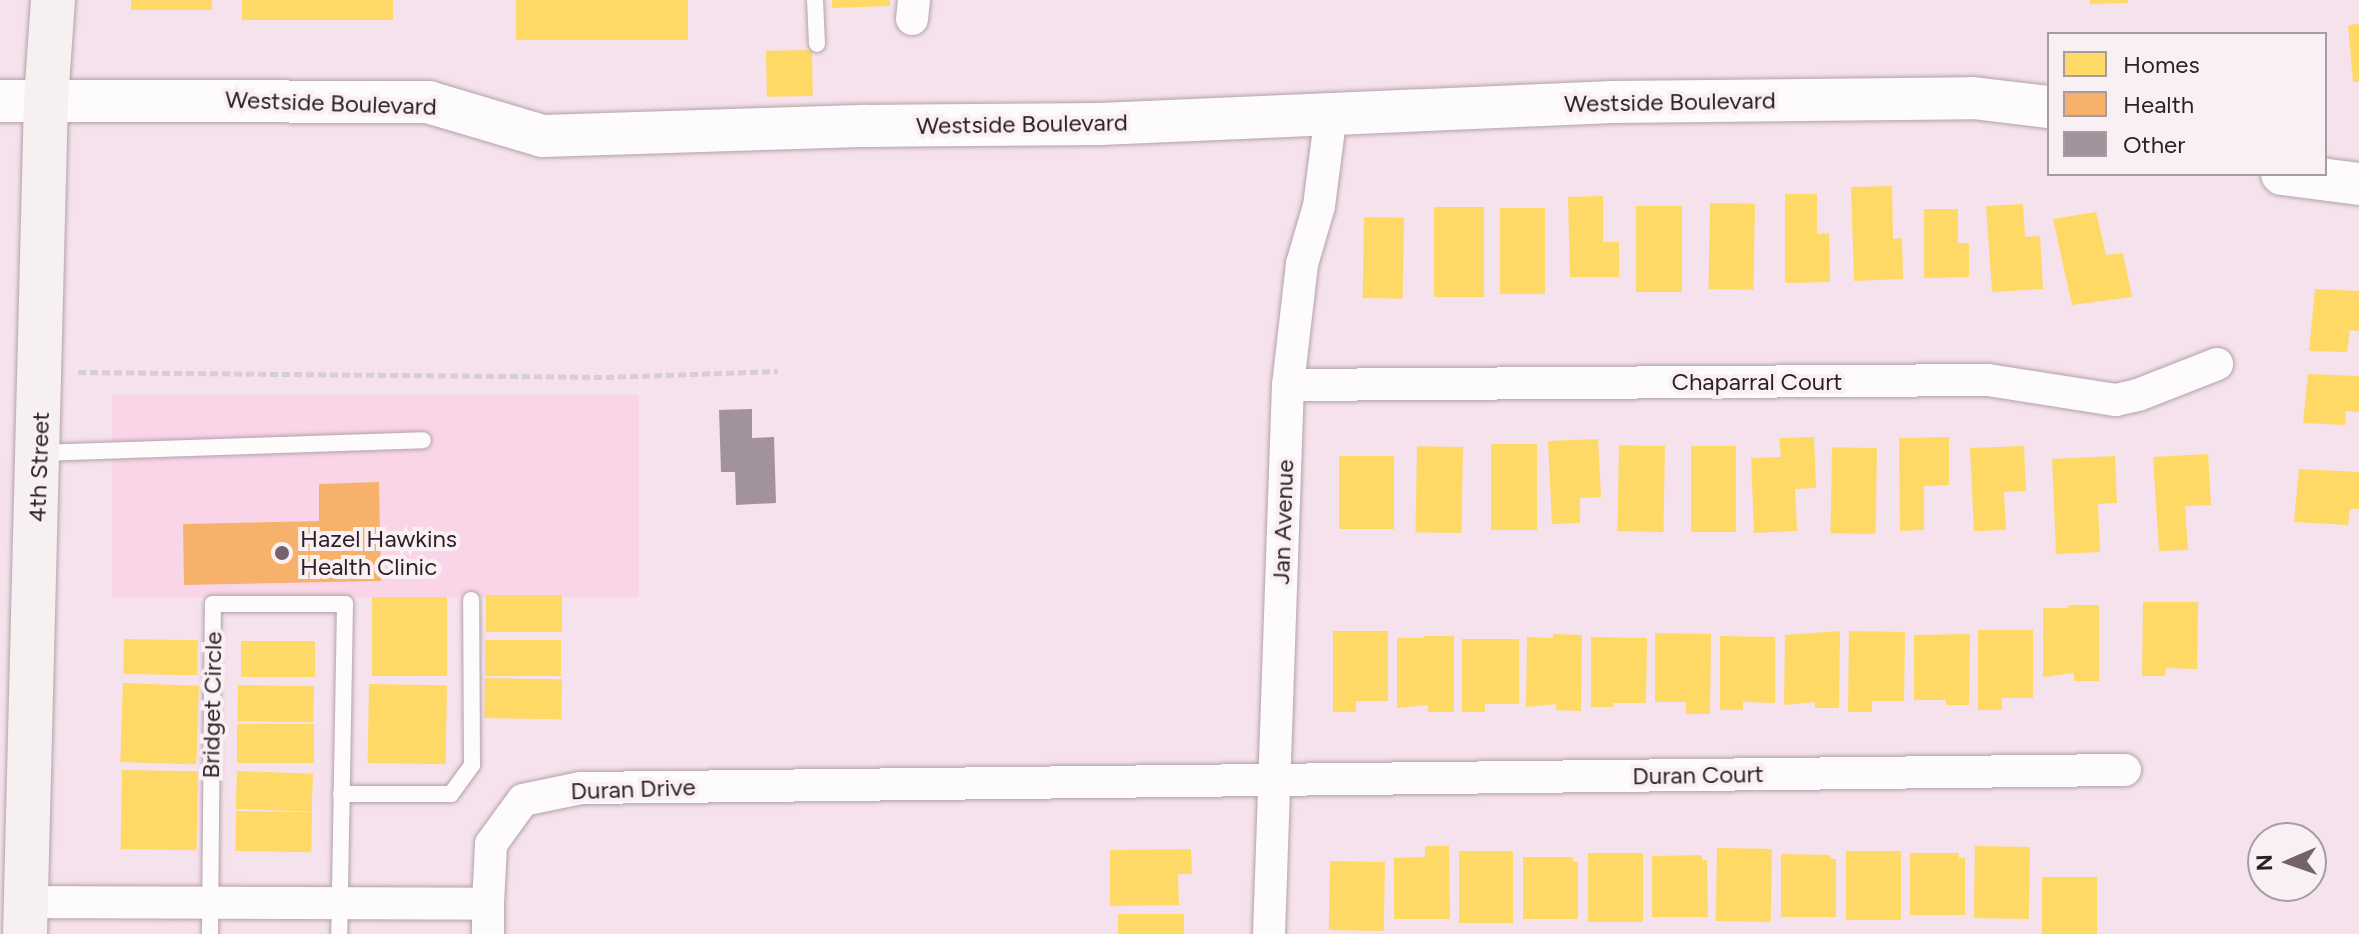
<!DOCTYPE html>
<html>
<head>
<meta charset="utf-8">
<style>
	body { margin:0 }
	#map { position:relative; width:2359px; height:934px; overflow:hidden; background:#f6e2ec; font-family:Figtree,sans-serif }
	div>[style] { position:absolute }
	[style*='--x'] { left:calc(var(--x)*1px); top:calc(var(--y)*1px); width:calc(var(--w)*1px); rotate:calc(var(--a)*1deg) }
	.built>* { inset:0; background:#fad5e8; transform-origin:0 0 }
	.homes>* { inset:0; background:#ffd966; transform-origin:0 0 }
	.health>* { inset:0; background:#f6b26b }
	.building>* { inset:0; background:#a2929b }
	.path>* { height:5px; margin-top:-2.5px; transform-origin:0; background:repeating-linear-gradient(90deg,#d5ced2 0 8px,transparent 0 12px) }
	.roads { filter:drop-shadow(0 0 2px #b2a2aa) drop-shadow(0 0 2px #b2a2aa) }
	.service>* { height:16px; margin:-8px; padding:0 8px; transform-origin:8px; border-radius:8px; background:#fefbfc }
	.minor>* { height:32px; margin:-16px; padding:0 16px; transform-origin:16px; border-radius:16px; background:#fefbfc }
	.tertiary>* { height:42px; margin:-21px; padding:0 21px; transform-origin:21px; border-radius:21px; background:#fefbfc }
	.secondary>* { height:44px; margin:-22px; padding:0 22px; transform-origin:22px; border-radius:22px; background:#f6f0f0 }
	.dots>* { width:22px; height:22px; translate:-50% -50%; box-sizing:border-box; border:4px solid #f9f0f4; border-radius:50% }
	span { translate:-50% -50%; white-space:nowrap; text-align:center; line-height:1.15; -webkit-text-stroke:8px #f9f0f4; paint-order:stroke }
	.street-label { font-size:24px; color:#2e1e26 }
	.poi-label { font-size:24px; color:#2e1e26 }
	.left { translate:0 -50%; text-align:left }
	.legend { position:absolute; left:2047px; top:32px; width:280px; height:144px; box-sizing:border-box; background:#f9f0f4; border:2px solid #a89ca2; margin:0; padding:10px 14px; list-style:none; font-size:24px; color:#2e1e26 }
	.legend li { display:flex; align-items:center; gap:16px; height:40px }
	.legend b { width:40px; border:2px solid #a89ca2 }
	.north { position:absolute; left:2247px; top:822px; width:80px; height:80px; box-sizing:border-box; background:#f9f0f4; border:2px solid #a89ca2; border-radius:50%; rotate:268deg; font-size:22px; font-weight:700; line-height:32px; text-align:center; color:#2e1e26 }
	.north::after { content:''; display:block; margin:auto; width:28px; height:36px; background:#74636b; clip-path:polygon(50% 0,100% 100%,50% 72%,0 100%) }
</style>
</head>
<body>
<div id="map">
	<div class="built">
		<i style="left:112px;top:395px;width:527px;height:202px"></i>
	</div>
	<div class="homes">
		<i style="left:131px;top:0;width:81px;height:10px"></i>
		<i style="left:242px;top:0;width:151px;height:20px"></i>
		<i style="left:516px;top:0;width:172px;height:40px"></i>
		<i style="clip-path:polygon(832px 0,890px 0,890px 6px,832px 8px)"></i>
		<i style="clip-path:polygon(2090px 0,2128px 0,2128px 3px,2090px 4px)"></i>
		<i style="clip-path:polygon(2359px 24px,2359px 82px,2353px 82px,2348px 25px)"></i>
		<i style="left:812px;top:50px;width:46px;height:46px;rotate:89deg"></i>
		<i style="clip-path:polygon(1892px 186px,1893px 239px,1902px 238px,1903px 279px,1854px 281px,1851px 187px)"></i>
		<i style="clip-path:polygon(1785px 194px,1817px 194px,1817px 234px,1829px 233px,1830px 282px,1785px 283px)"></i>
		<i style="clip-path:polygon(1603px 196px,1603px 242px,1619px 242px,1619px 277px,1570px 277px,1568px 197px)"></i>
		<i style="left:1710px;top:203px;width:45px;height:86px;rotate:1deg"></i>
		<i style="clip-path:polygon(2023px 204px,2025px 237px,2040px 236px,2043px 289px,1992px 292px,1986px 206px)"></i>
		<i style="left:1636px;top:206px;width:46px;height:86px"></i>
		<i style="left:1434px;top:207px;width:50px;height:90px"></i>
		<i style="left:1500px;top:208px;width:45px;height:86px"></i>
		<i style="clip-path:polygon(1924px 209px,1958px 209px,1958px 243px,1969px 243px,1969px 277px,1924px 278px)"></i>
		<i style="clip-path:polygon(2096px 212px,2106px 255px,2123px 253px,2132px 297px,2072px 305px,2053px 219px)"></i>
		<i style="left:1364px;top:217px;width:40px;height:81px;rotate:1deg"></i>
		<i style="clip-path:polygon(2315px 289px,2359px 291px,2359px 331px,2350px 330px,2347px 352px,2309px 351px)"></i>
		<i style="clip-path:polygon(2308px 374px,2359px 376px,2359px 412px,2346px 411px,2345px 425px,2303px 423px)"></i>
		<i style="clip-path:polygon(1814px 437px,1816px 488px,1795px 489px,1797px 531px,1754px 533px,1751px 458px,1781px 457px,1779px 438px)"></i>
		<i style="clip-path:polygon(1949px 437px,1949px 485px,1924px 486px,1924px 530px,1900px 531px,1899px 438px)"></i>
		<i style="clip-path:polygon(1598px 439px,1601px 497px,1580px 498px,1580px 523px,1552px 524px,1548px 441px)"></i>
		<i style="left:1491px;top:444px;width:46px;height:86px"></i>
		<i style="left:1665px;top:446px;width:86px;height:46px;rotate:91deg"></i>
		<i style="left:1691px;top:446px;width:45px;height:86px"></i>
		<i style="clip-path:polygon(2024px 446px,2026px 491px,2004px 492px,2006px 530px,1974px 531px,1970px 448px)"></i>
		<i style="left:1463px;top:447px;width:86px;height:46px;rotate:91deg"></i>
		<i style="left:1877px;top:448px;width:86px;height:45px;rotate:91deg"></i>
		<i style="clip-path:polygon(2208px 454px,2211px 505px,2185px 506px,2188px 550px,2159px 551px,2153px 457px)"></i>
		<i style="left:1339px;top:456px;width:55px;height:73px"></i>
		<i style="clip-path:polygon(2115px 456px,2117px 503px,2098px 504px,2100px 552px,2056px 554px,2052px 459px)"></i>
		<i style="clip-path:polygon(2299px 469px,2359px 472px,2359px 509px,2350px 509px,2348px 525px,2294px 522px)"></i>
		<i style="left:486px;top:595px;width:76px;height:37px"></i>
		<i style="left:372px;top:597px;width:75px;height:79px"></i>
		<i style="clip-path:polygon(2143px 602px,2198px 602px,2197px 669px,2166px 668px,2165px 676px,2142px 676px)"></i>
		<i style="clip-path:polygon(2068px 605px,2099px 605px,2099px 681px,2074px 681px,2074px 673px,2043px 677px,2043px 608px,2069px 608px)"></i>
		<i style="clip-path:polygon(1978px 630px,2033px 630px,2033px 698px,2002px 698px,2002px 710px,1978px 710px)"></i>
		<i style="clip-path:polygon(1333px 631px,1388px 631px,1388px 701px,1356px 701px,1356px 712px,1333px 712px)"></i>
		<i style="clip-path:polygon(1840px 631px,1839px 708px,1815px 708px,1815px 702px,1784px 705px,1785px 635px)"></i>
		<i style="clip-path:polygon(1849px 631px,1905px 632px,1904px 701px,1872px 701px,1872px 712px,1848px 712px)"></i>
		<i style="clip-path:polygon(1655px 633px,1711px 634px,1710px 714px,1686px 714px,1686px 702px,1655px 702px)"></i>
		<i style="clip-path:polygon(1553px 634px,1582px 635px,1581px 711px,1556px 710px,1556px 704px,1526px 707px,1527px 637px,1553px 638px)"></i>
		<i style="clip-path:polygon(1970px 634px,1969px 705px,1946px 705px,1946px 700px,1914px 700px,1914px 635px)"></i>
		<i style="clip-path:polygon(1423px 636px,1454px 636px,1454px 712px,1428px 712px,1428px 705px,1397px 708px,1397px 638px,1424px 638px)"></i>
		<i style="clip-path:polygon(1720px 636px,1775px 637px,1775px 703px,1743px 702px,1743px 710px,1720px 710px)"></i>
		<i style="clip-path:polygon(1591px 637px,1647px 638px,1646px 703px,1613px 703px,1613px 707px,1591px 707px)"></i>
		<i style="left:124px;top:639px;width:74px;height:35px;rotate:1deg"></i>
		<i style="clip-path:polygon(1462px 639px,1519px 639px,1519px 704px,1485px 704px,1485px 712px,1462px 712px)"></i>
		<i style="left:485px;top:640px;width:76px;height:36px"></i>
		<i style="left:241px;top:641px;width:74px;height:36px"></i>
		<i style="left:485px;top:678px;width:77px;height:40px;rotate:1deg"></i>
		<i style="left:123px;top:683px;width:76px;height:79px;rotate:2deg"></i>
		<i style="left:369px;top:684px;width:78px;height:79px;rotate:1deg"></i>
		<i style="left:238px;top:685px;width:76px;height:36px;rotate:1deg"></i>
		<i style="left:237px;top:724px;width:77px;height:39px"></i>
		<i style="left:122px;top:770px;width:76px;height:79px;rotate:1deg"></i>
		<i style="left:237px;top:771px;width:76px;height:38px;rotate:2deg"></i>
		<i style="left:236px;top:811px;width:76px;height:40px;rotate:1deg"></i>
		<i style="clip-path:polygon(1425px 846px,1449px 846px,1450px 919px,1394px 919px,1394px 858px,1425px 857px)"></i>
		<i style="left:1975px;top:846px;width:55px;height:72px;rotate:1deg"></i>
		<i style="left:1717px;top:848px;width:55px;height:73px;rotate:1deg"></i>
		<i style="clip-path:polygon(1191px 849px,1192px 874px,1178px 874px,1179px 905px,1110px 906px,1110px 850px)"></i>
		<i style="left:1459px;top:851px;width:54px;height:72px"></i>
		<i style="left:1846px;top:851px;width:55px;height:69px"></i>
		<i style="left:1588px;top:853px;width:55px;height:69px"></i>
		<i style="clip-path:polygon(1910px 853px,1959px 853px,1959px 858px,1965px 858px,1965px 915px,1910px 915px)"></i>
		<i style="clip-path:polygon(1781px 854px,1830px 855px,1831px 859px,1836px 859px,1836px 917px,1781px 917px)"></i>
		<i style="clip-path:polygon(1702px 855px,1702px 860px,1707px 860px,1708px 917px,1652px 917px,1652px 856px)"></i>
		<i style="clip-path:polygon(1523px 857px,1573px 857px,1573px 862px,1578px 862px,1578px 919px,1523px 919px)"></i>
		<i style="left:1330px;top:861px;width:55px;height:69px;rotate:1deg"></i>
		<i style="left:2042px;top:877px;width:55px;height:57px"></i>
		<i style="left:1184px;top:914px;width:20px;height:66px;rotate:90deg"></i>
	</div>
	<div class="health">
		<i style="clip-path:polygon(379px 482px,381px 581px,184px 585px,183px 524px,319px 521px,319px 484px)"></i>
	</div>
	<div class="building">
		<i style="clip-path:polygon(752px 409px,752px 438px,774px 437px,776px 503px,736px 505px,735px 472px,721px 472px,719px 410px)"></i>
	</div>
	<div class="path">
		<i style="--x:78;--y:372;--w:528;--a:0.54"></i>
		<i style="--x:606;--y:377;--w:172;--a:-2"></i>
	</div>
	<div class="roads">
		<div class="service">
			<i style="--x:815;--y:0;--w:44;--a:87.4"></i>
			<i style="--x:39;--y:453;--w:384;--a:-1.9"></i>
			<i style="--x:341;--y:794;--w:110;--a:0"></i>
			<i style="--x:451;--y:794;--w:36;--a:-54"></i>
			<i style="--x:472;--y:765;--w:165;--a:-90.3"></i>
			<i style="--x:210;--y:934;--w:330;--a:-89.5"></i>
			<i style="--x:213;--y:604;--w:132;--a:0"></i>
			<i style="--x:345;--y:604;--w:330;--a:91"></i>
		</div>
		<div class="minor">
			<i style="--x:912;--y:19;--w:19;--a:-84"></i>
			<i style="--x:1288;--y:385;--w:700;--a:-0.41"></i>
			<i style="--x:1988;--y:380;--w:130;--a:8.9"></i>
			<i style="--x:2116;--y:400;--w:23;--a:-13"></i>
			<i style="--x:2138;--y:395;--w:85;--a:-21.4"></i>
			<i style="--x:26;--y:902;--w:462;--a:0.2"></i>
			<i style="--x:488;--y:904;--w:60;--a:-87.1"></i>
			<i style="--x:491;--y:844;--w:54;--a:-54"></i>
			<i style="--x:523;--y:800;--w:59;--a:-11.7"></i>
			<i style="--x:581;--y:788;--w:1544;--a:-0.67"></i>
			<i style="--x:488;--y:904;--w:30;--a:90"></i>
			<i style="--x:1269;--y:934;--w:549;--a:-88.02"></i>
			<i style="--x:1288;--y:385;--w:122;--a:-83.4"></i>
			<i style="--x:1302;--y:264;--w:60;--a:-73.7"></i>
			<i style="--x:1319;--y:206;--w:94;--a:-82.6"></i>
		</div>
		<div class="tertiary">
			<i style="--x:0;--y:101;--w:428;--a:0.1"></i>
			<i style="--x:428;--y:102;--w:120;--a:16.5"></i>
			<i style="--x:543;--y:136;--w:324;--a:-1.8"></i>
			<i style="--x:867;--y:126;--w:233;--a:-0.5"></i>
			<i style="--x:1100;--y:124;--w:513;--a:-2.46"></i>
			<i style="--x:1613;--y:102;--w:360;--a:-0.6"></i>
			<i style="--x:1973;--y:98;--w:77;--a:6.8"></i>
			<i style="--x:2282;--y:174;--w:78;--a:7.4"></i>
		</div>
		<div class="secondary">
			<i style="--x:25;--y:934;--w:834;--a:-88.56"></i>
			<i style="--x:46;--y:100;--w:100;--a:-86"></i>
		</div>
	</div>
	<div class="dots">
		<i style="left:282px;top:553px;background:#74636b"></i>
	</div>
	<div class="street-label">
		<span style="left:1670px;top:102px;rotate:-1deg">Westside Boulevard</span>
		<span style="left:331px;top:103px;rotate:2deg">Westside Boulevard</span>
		<span style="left:1022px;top:124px;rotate:-1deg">Westside Boulevard</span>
		<span style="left:1757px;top:382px">Chaparral Court</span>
		<span style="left:39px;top:467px;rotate:-88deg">4th Street</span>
		<span style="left:1283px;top:522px;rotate:-88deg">Jan Avenue</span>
		<span style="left:212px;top:705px;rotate:-89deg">Bridget Circle</span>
		<span style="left:1698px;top:775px;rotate:-1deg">Duran Court</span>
		<span style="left:633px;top:789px;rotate:-2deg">Duran Drive</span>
	</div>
	<div class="poi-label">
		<span class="left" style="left:300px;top:553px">Hazel Hawkins<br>Health Clinic</span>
	</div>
	<ul class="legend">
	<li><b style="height:22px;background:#ffd966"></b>Homes</li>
	<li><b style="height:22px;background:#f6b26b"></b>Health</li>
	<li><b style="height:22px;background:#a2929b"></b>Other</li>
	</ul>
	<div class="north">N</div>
</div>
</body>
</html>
